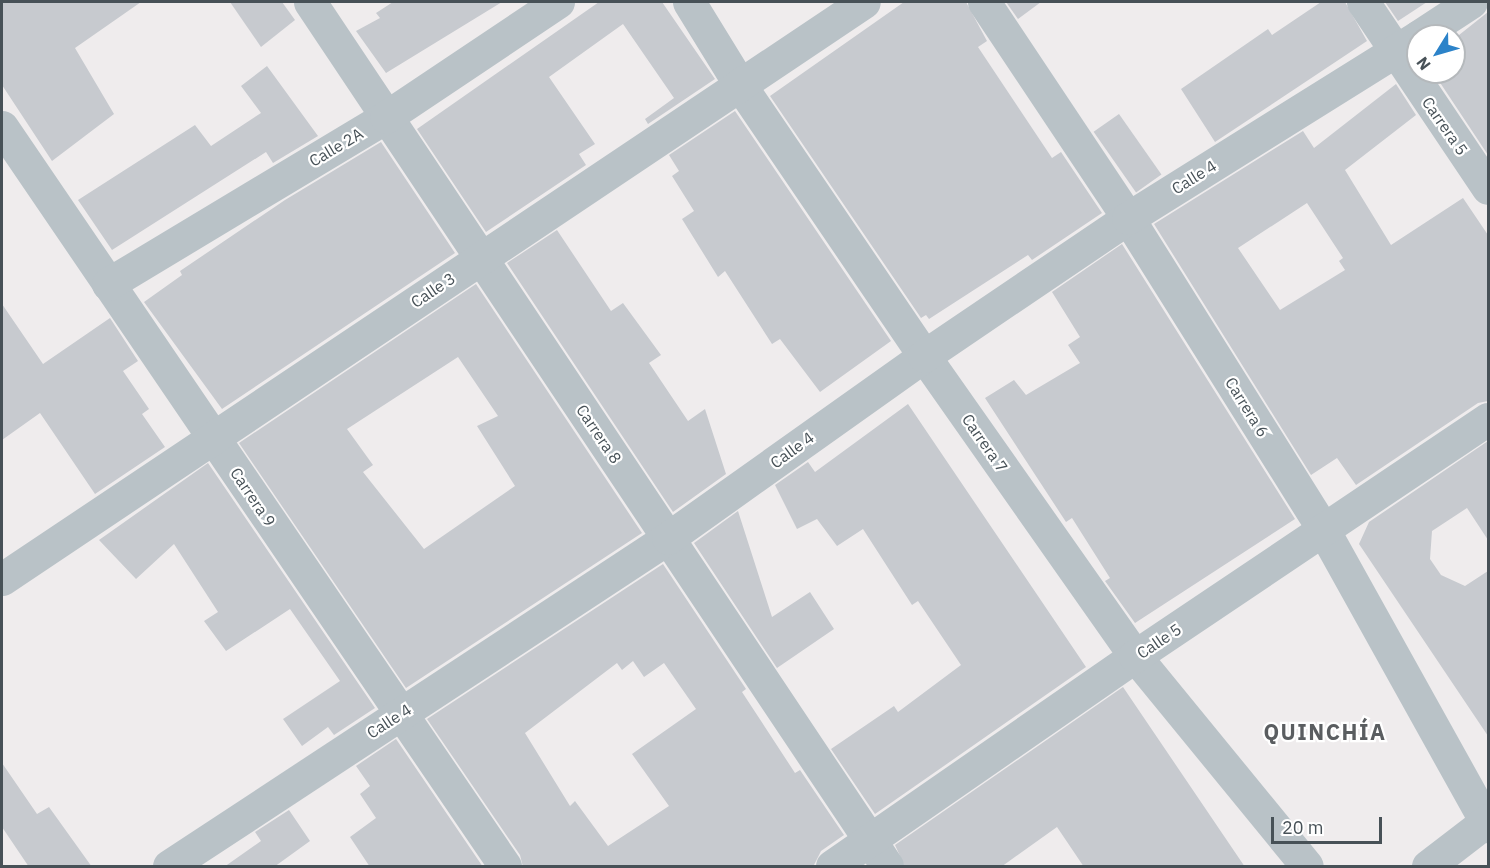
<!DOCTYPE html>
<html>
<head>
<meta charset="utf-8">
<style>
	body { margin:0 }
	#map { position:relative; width:1490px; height:868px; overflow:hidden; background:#efeced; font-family:"IBM Plex Sans",sans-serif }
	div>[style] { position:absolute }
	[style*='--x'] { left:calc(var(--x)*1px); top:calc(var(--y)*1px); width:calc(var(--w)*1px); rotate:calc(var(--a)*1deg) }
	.building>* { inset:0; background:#c7cacf; transform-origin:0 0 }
	.street>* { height:33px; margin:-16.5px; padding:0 16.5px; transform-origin:16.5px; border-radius:16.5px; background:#b9c2c7 }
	span { translate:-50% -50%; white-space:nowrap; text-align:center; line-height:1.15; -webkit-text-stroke:4.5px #fff; paint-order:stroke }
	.street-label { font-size:16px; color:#475157 }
	.district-label { font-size:22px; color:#5a5d60; font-weight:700; letter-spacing:1.5px }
	.frame { position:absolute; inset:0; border:3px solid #475157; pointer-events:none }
	.north { position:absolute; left:1406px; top:24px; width:60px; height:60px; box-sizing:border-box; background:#fff; border:2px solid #b5b9bc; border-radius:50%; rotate:233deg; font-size:16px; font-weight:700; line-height:24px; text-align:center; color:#475157 }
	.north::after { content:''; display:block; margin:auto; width:21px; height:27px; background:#2c83c9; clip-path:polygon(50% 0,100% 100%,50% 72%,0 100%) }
	.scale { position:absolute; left:1271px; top:817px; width:111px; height:27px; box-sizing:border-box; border:3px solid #475157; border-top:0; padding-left:8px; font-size:18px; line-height:21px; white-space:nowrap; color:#475157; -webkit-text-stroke:4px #fff; paint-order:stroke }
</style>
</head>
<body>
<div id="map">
	<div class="building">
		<i style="clip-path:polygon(2px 2px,141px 2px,75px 48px,114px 114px,52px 161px,2px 85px)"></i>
		<i style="clip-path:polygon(230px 2px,282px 2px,295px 20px,261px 47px)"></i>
		<i style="clip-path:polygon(393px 2px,502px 2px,386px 73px,356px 31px,380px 18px,376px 13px)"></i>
		<i style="clip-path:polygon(599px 2px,662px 2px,715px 79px,648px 124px,645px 119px,674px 98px,623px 24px,549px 77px,595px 144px,579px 154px,586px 165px,486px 232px,417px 129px)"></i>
		<i style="clip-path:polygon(904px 2px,966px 2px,987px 41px,978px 47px,1052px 158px,1061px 152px,1102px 213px,1032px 260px,1028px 255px,929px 319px,926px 315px,921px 318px,770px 96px)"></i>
		<i style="clip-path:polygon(1006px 2px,1041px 2px,1018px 19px)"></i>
		<i style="clip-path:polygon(1321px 2px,1345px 2px,1367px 41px,1215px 142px,1181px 89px,1268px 29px,1272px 35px)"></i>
		<i style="clip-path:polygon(1385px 2px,1427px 2px,1398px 21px)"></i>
		<i style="clip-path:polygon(1488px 12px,1488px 155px,1433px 72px,1454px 72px,1454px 39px)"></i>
		<i style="clip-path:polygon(267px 66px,318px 136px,273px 163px,266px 152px,112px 250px,78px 200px,195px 125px,211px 146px,261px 113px,241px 86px)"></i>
		<i style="clip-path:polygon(evenodd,1396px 84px,1416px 115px,1345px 170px,1391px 245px,1463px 198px,1488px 235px,1488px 401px,1478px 403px,1356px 485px,1337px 458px,1311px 475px,1154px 224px,1303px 131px,1314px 148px,1396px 84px,1307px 203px,1343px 258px,1339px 261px,1345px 270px,1280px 310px,1238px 248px,1307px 203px)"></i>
		<i style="clip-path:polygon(735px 111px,891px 341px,820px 392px,780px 339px,772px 344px,725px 271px,718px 277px,682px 219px,694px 211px,672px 176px,679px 171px,669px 155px)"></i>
		<i style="left:1119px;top:114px;width:74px;height:31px;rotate:55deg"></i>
		<i style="clip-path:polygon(381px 142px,455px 253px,222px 409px,144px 302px,182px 275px,180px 271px,285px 200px)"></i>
		<i style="clip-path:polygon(557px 230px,611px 311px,623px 303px,661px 355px,649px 363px,688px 421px,705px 409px,726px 474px,673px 512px,507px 263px)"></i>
		<i style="clip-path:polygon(1122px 244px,1295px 519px,1135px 623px,1105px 581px,1110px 578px,1072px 518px,1066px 522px,985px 398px,1014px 380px,1026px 395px,1080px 363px,1068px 345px,1080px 337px,1052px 292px)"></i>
		<i style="clip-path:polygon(evenodd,476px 284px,642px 533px,406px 688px,239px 443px,476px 284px,458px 357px,498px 416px,477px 426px,515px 486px,424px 549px,363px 472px,373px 465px,347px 429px,458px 357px)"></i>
		<i style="clip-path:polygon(2px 304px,43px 364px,110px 318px,138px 361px,123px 371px,149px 409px,142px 414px,165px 447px,95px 494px,40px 413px,2px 440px)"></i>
		<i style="clip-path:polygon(908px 404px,1086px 667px,875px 814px,831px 749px,894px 706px,898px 712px,961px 665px,918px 601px,912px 605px,863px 529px,837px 546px,817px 519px,797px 529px,775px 485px,808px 462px,815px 472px)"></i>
		<i style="clip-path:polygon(1488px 441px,1488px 540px,1467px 508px,1432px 531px,1430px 559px,1441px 575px,1465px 586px,1488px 571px,1488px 736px,1359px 544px,1369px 522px)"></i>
		<i style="clip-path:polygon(208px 463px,375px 708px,334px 735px,328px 727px,302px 746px,283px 719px,340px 681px,290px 609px,226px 651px,204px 621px,218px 612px,174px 544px,136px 579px,99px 540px)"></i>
		<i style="clip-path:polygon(738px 511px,772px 617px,810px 592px,834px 629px,777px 668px,694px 543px)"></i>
		<i style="clip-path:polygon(evenodd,663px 564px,746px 689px,742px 692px,795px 773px,800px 770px,844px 835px,821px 851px,813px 867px,523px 867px,520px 855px,427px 719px,663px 564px,633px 661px,644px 677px,664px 663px,696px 709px,632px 754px,669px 806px,608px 846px,575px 801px,570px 806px,525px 733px,617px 663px,622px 670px,633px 661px)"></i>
		<i style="clip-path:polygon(1123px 687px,1245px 867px,1084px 867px,1057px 827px,1001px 867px,905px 867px,895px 845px)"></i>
		<i style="clip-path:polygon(396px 739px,483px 867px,370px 867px,350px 837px,376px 818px,360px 794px,370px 786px,356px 766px)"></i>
		<i style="clip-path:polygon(2px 763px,37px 814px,49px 807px,92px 867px,29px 867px,2px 827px)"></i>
		<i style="clip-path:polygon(289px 810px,310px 841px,274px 867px,224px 867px,261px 841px,255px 832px)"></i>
	</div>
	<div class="street">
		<i style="--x:310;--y:2;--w:1039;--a:56.26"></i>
		<i style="--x:689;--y:2;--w:97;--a:58.4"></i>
		<i style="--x:740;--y:85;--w:328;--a:55.8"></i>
		<i style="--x:924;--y:356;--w:367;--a:54.9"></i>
		<i style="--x:1135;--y:656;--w:271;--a:50.7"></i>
		<i style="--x:984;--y:2;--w:260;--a:56.3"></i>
		<i style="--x:1128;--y:218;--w:369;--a:57.9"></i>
		<i style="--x:1324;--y:531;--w:338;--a:60.9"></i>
		<i style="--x:1363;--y:2;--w:224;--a:56.1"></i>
		<i style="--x:1419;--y:36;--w:62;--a:-33.2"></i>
		<i style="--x:2;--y:127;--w:894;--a:55.76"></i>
		<i style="--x:108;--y:284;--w:324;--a:-31"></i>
		<i style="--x:386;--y:117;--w:207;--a:-33.8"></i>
		<i style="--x:2;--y:579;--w:1037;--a:-33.8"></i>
		<i style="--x:169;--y:866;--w:597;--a:-33.32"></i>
		<i style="--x:668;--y:538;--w:314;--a:-35.4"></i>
		<i style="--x:924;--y:356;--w:246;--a:-34.1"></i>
		<i style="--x:1128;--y:218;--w:342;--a:-32"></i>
		<i style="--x:832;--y:866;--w:369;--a:-34.7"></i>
		<i style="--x:1135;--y:656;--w:425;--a:-33.9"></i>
		<i style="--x:1428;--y:866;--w:76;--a:-37.5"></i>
	</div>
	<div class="street-label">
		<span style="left:1445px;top:126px;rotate:55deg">Carrera 5</span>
		<span style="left:336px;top:147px;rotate:-31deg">Calle 2A</span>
		<span style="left:1194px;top:177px;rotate:-32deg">Calle 4</span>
		<span style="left:433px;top:290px;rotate:-34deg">Calle 3</span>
		<span style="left:1247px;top:407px;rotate:58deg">Carrera 6</span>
		<span style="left:599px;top:434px;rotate:56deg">Carrera 8</span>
		<span style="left:985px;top:443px;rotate:55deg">Carrera 7</span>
		<span style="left:792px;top:450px;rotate:-36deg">Calle 4</span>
		<span style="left:253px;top:497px;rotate:56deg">Carrera 9</span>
		<span style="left:1159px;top:641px;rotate:-34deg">Calle 5</span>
		<span style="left:389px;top:721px;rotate:-33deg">Calle 4</span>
	</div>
	<div class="district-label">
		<span style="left:1325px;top:732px">QUINCHÍA</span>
	</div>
	<div class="frame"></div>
	<div class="north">N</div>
	<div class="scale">20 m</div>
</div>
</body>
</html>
